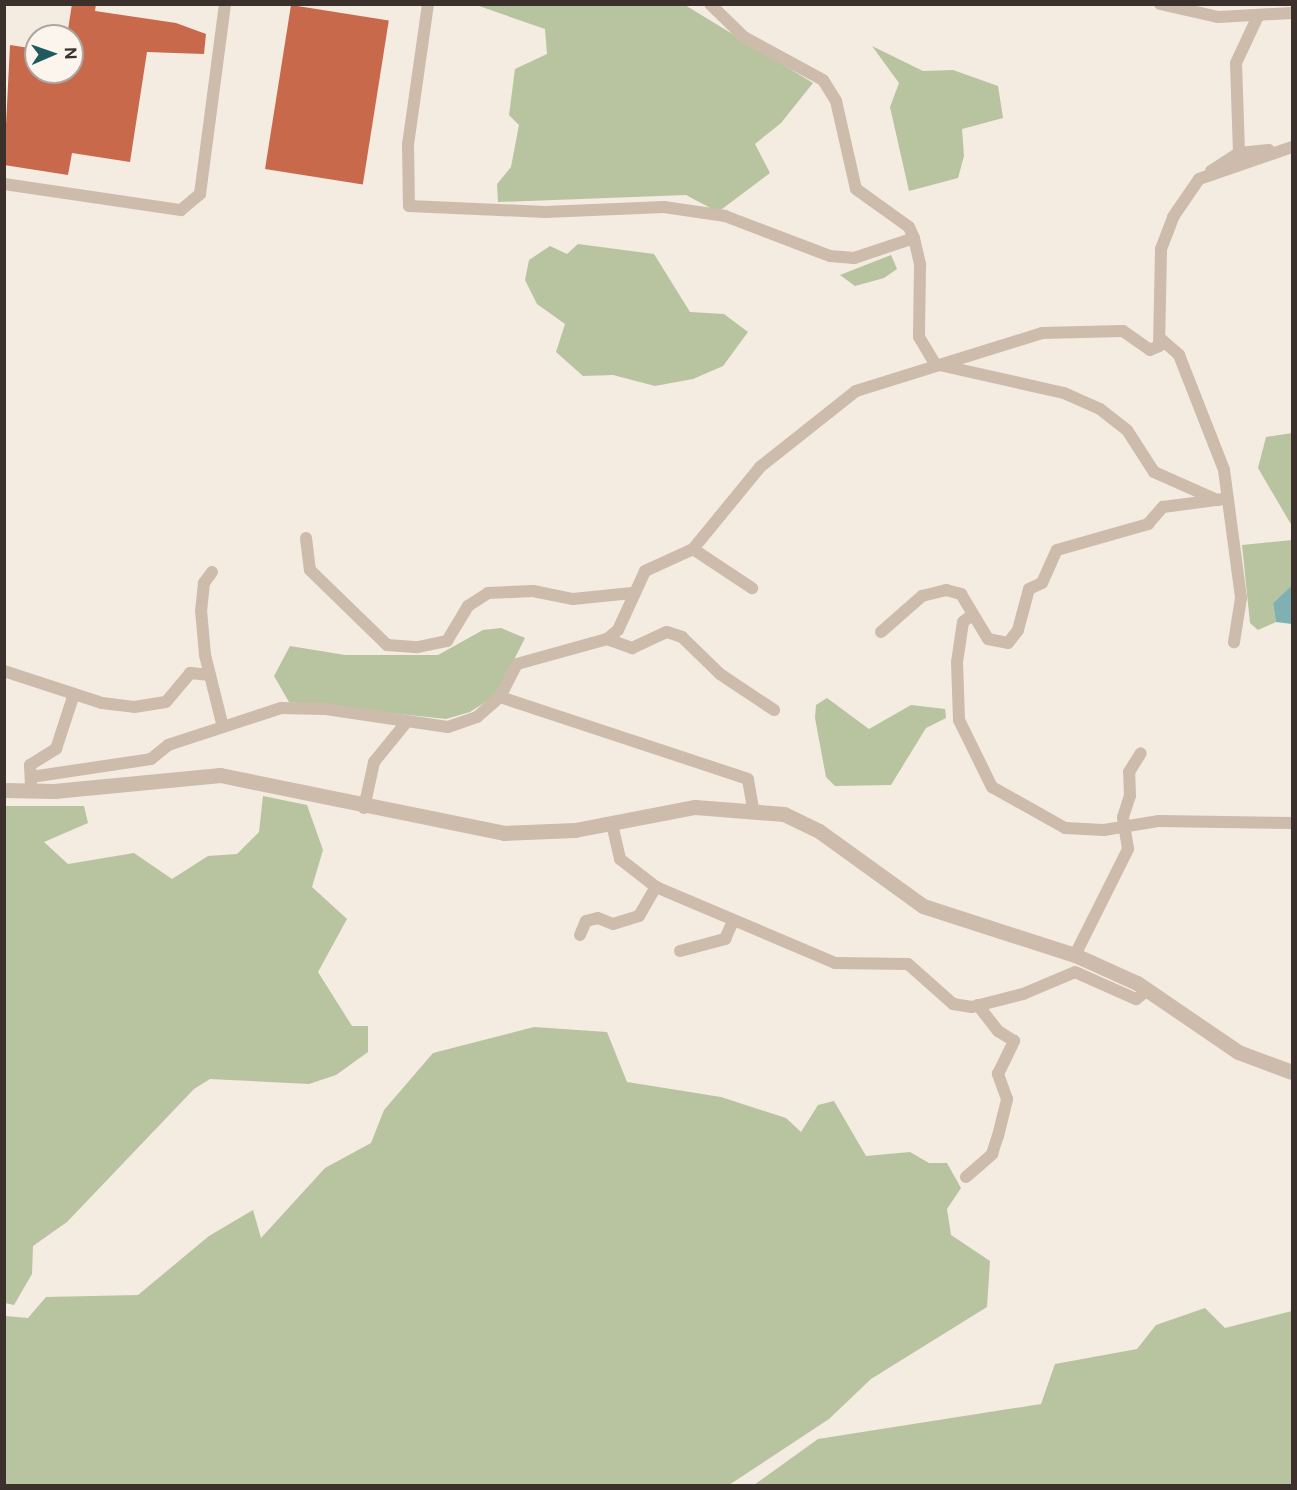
<!DOCTYPE html>
<html>
<head>
<meta charset="utf-8">
<style>
	body { margin:0 }
	#map { position:relative; width:1297px; height:1490px; overflow:hidden; background:#f4ebe1; font-family:"Public Sans",sans-serif }
	div>[style] { position:absolute }
	[style*='--x'] { left:calc(var(--x)*1px); top:calc(var(--y)*1px); width:calc(var(--w)*1px); rotate:calc(var(--a)*1deg) }
	.green>* { inset:0; background:#b8c4a0 }
	.water>* { inset:0; background:#7fb0b2 }
	.building>* { inset:0; background:#c8694b; transform-origin:0 0 }
	.minor>* { height:12px; margin:-6px; padding:0 6px; transform-origin:6px; border-radius:6px; background:#cdbbac }
	.tertiary>* { height:15px; margin:-7.5px; padding:0 7.5px; transform-origin:7.5px; border-radius:7.5px; background:#cdbbac }
	span { translate:-50% -50%; white-space:nowrap; text-align:center; line-height:1.15; -webkit-text-stroke:4.5px #fbf5ee; paint-order:stroke }
	.frame { position:absolute; inset:0; border:6px solid #3b302b; pointer-events:none }
	.north { position:absolute; left:24px; top:24px; width:60px; height:60px; box-sizing:border-box; background:#fbf5ee; border:2px solid #aea6a0; border-radius:50%; rotate:88deg; font-size:16px; font-weight:700; line-height:24px; text-align:center; color:#3b302b }
	.north::after { content:''; display:block; margin:auto; width:21px; height:27px; background:#1f5a5e; clip-path:polygon(50% 0,100% 100%,50% 72%,0 100%) }
</style>
</head>
<body>
<div id="map">
	<div class="green">
		<i style="clip-path:polygon(476px 5px,685px 5px,813px 83px,781px 123px,755px 144px,770px 173px,718px 212px,686px 195px,498px 202px,497px 184px,511px 167px,519px 125px,509px 115px,515px 69px,547px 54px,545px 29px)"></i>
		<i style="clip-path:polygon(872px 46px,923px 71px,953px 70px,998px 86px,1003px 118px,962px 129px,964px 156px,958px 178px,909px 191px,890px 107px,899px 83px)"></i>
		<i style="clip-path:polygon(578px 244px,654px 254px,690px 312px,724px 314px,748px 332px,723px 366px,693px 379px,655px 386px,613px 375px,583px 376px,556px 352px,565px 324px,537px 304px,525px 280px,529px 260px,550px 246px,567px 254px)"></i>
		<i style="clip-path:polygon(891px 255px,897px 269px,884px 278px,855px 286px,840px 275px)"></i>
		<i style="clip-path:polygon(1292px 433px,1292px 526px,1258px 468px,1266px 437px)"></i>
		<i style="clip-path:polygon(1292px 540px,1292px 585px,1273px 603px,1276px 622px,1258px 630px,1250px 623px,1242px 545px)"></i>
		<i style="clip-path:polygon(501px 628px,525px 638px,496px 695px,470px 712px,446px 719px,289px 702px,274px 676px,290px 646px,345px 655px,438px 655px,483px 630px)"></i>
		<i style="clip-path:polygon(827px 698px,869px 729px,911px 705px,945px 709px,946px 718px,926px 728px,891px 785px,835px 786px,826px 777px,815px 718px,816px 705px)"></i>
		<i style="clip-path:polygon(263px 796px,307px 805px,323px 850px,312px 887px,347px 919px,318px 972px,352px 1026px,368px 1026px,368px 1052px,336px 1075px,309px 1084px,210px 1079px,194px 1089px,67px 1222px,33px 1246px,32px 1274px,14px 1305px,5px 1303px,5px 806px,84px 806px,88px 823px,44px 842px,68px 864px,134px 853px,172px 879px,208px 856px,237px 854px,259px 832px)"></i>
		<i style="clip-path:polygon(534px 1027px,607px 1032px,627px 1082px,721px 1097px,786px 1118px,801px 1132px,818px 1105px,834px 1101px,866px 1156px,910px 1152px,929px 1163px,947px 1163px,961px 1188px,947px 1209px,951px 1235px,990px 1261px,987px 1307px,871px 1379px,829px 1419px,729px 1485px,5px 1485px,5px 1316px,28px 1318px,46px 1297px,138px 1295px,209px 1236px,253px 1210px,261px 1238px,325px 1168px,371px 1143px,384px 1110px,433px 1053px)"></i>
		<i style="clip-path:polygon(1205px 1308px,1225px 1328px,1292px 1311px,1292px 1485px,754px 1485px,818px 1439px,1041px 1404px,1055px 1364px,1137px 1349px,1156px 1325px)"></i>
	</div>
	<div class="water">
		<i style="clip-path:polygon(1292px 585px,1292px 624px,1276px 622px,1273px 603px)"></i>
	</div>
	<div class="building">
		<i style="clip-path:polygon(72px 4px,96px 4px,95px 11px,176px 23px,206px 34px,204px 54px,147px 52px,130px 162px,72px 153px,68px 175px,4px 165px,10px 45px,36px 49px,36px 72px,72px 72px,72px 36px,67px 36px)"></i>
		<i style="left:291px;top:5px;width:99px;height:166px;rotate:9deg"></i>
	</div>
	<div class="minor">
		<i style="--x:428;--y:4;--w:141;--a:98.1"></i>
		<i style="--x:408;--y:144;--w:62;--a:89.1"></i>
		<i style="--x:409;--y:206;--w:136;--a:2.5"></i>
		<i style="--x:545;--y:212;--w:119;--a:-2.4"></i>
		<i style="--x:664;--y:207;--w:62;--a:8.4"></i>
		<i style="--x:725;--y:216;--w:112;--a:20.9"></i>
		<i style="--x:830;--y:256;--w:24;--a:5"></i>
		<i style="--x:854;--y:258;--w:63;--a:-18.4"></i>
		<i style="--x:710;--y:4;--w:47;--a:44.1"></i>
		<i style="--x:744;--y:37;--w:90;--a:28.6"></i>
		<i style="--x:823;--y:80;--w:25;--a:58"></i>
		<i style="--x:836;--y:101;--w:90;--a:77.2"></i>
		<i style="--x:856;--y:189;--w:65;--a:35.6"></i>
		<i style="--x:909;--y:227;--w:12;--a:66"></i>
		<i style="--x:914;--y:238;--w:28;--a:77"></i>
		<i style="--x:920;--y:265;--w:72;--a:90.8"></i>
		<i style="--x:919;--y:337;--w:31;--a:59"></i>
		<i style="--x:935;--y:364;--w:132;--a:12.7"></i>
		<i style="--x:1064;--y:393;--w:39;--a:24"></i>
		<i style="--x:1100;--y:409;--w:34;--a:38"></i>
		<i style="--x:1127;--y:430;--w:50;--a:57.3"></i>
		<i style="--x:1154;--y:472;--w:69;--a:24"></i>
		<i style="--x:1217;--y:500;--w:11;--a:-10"></i>
		<i style="--x:1160;--y:4;--w:59;--a:12.6"></i>
		<i style="--x:1218;--y:17;--w:74;--a:-3.1"></i>
		<i style="--x:1239;--y:153;--w:90;--a:-91.9"></i>
		<i style="--x:1236;--y:63;--w:52;--a:-64.9"></i>
		<i style="--x:1211;--y:171;--w:33;--a:-33"></i>
		<i style="--x:1239;--y:153;--w:30;--a:-6"></i>
		<i style="--x:4;--y:184;--w:179;--a:8.4"></i>
		<i style="--x:181;--y:210;--w:25;--a:-40"></i>
		<i style="--x:200;--y:194;--w:192;--a:-82.5"></i>
		<i style="--x:1162;--y:340;--w:23;--a:41"></i>
		<i style="--x:1179;--y:355;--w:123;--a:68.6"></i>
		<i style="--x:1224;--y:470;--w:129;--a:82.4"></i>
		<i style="--x:1241;--y:598;--w:45;--a:99"></i>
		<i style="--x:306;--y:538;--w:32;--a:83"></i>
		<i style="--x:310;--y:570;--w:107;--a:44.2"></i>
		<i style="--x:387;--y:645;--w:31;--a:4"></i>
		<i style="--x:418;--y:647;--w:30;--a:-12"></i>
		<i style="--x:447;--y:641;--w:41;--a:-59"></i>
		<i style="--x:468;--y:606;--w:24;--a:-33"></i>
		<i style="--x:488;--y:593;--w:45;--a:-2.5"></i>
		<i style="--x:533;--y:591;--w:41;--a:11.3"></i>
		<i style="--x:573;--y:599;--w:59;--a:-5.8"></i>
		<i style="--x:693;--y:549;--w:71;--a:33.5"></i>
		<i style="--x:212;--y:572;--w:14;--a:126"></i>
		<i style="--x:204;--y:583;--w:27;--a:96"></i>
		<i style="--x:201;--y:610;--w:45;--a:84.9"></i>
		<i style="--x:205;--y:655;--w:74;--a:76"></i>
		<i style="--x:972;--y:615;--w:11;--a:142"></i>
		<i style="--x:963;--y:622;--w:40;--a:98.5"></i>
		<i style="--x:957;--y:662;--w:58;--a:88"></i>
		<i style="--x:959;--y:720;--w:75;--a:63.8"></i>
		<i style="--x:992;--y:787;--w:84;--a:29.3"></i>
		<i style="--x:1065;--y:828;--w:39;--a:3"></i>
		<i style="--x:1104;--y:830;--w:56;--a:-9.3"></i>
		<i style="--x:1159;--y:821;--w:133;--a:0.9"></i>
		<i style="--x:881;--y:632;--w:55;--a:-41.3"></i>
		<i style="--x:922;--y:596;--w:25;--a:-14"></i>
		<i style="--x:946;--y:590;--w:16;--a:15"></i>
		<i style="--x:961;--y:594;--w:52;--a:59"></i>
		<i style="--x:988;--y:639;--w:20;--a:11"></i>
		<i style="--x:1008;--y:643;--w:16;--a:-52"></i>
		<i style="--x:1018;--y:630;--w:42;--a:-75"></i>
		<i style="--x:1029;--y:589;--w:14;--a:-25"></i>
		<i style="--x:1042;--y:583;--w:36;--a:-66"></i>
		<i style="--x:1057;--y:550;--w:95;--a:-15.9"></i>
		<i style="--x:1148;--y:524;--w:23;--a:-49"></i>
		<i style="--x:1163;--y:507;--w:53;--a:-7.5"></i>
		<i style="--x:607;--y:639;--w:27;--a:20"></i>
		<i style="--x:632;--y:648;--w:38;--a:-25"></i>
		<i style="--x:667;--y:632;--w:16;--a:18"></i>
		<i style="--x:682;--y:637;--w:53;--a:44.2"></i>
		<i style="--x:720;--y:674;--w:65;--a:33.7"></i>
		<i style="--x:4;--y:671;--w:103;--a:18.1"></i>
		<i style="--x:102;--y:703;--w:32;--a:7"></i>
		<i style="--x:134;--y:707;--w:32;--a:-9"></i>
		<i style="--x:166;--y:702;--w:38;--a:-50"></i>
		<i style="--x:190;--y:673;--w:20;--a:6"></i>
		<i style="--x:31;--y:777;--w:121;--a:-8.5"></i>
		<i style="--x:151;--y:759;--w:22;--a:-39"></i>
		<i style="--x:168;--y:745;--w:119;--a:-18.1"></i>
		<i style="--x:281;--y:708;--w:45;--a:1.3"></i>
		<i style="--x:326;--y:709;--w:123;--a:8.4"></i>
		<i style="--x:448;--y:727;--w:31;--a:-19"></i>
		<i style="--x:477;--y:717;--w:30;--a:-41"></i>
		<i style="--x:31;--y:785;--w:20;--a:-93"></i>
		<i style="--x:30;--y:765;--w:31;--a:-32"></i>
		<i style="--x:56;--y:749;--w:58;--a:-71.9"></i>
		<i style="--x:364;--y:808;--w:47;--a:-77.7"></i>
		<i style="--x:374;--y:762;--w:49;--a:-50.8"></i>
		<i style="--x:753;--y:808;--w:29;--a:-100"></i>
		<i style="--x:748;--y:779;--w:261;--a:-161.7"></i>
		<i style="--x:500;--y:697;--w:37;--a:-63"></i>
		<i style="--x:517;--y:664;--w:93;--a:-15.5"></i>
		<i style="--x:607;--y:639;--w:14;--a:-39"></i>
		<i style="--x:618;--y:630;--w:65;--a:-65.4"></i>
		<i style="--x:645;--y:571;--w:53;--a:-24.6"></i>
		<i style="--x:693;--y:549;--w:106;--a:-50.7"></i>
		<i style="--x:760;--y:467;--w:122;--a:-38.4"></i>
		<i style="--x:856;--y:391;--w:195;--a:-17.3"></i>
		<i style="--x:1042;--y:333;--w:81;--a:-1.4"></i>
		<i style="--x:1123;--y:331;--w:33;--a:35"></i>
		<i style="--x:1150;--y:350;--w:10;--a:-24"></i>
		<i style="--x:1159;--y:346;--w:97;--a:-88.8"></i>
		<i style="--x:1161;--y:249;--w:34;--a:-69"></i>
		<i style="--x:1173;--y:217;--w:46;--a:-55.6"></i>
		<i style="--x:1199;--y:179;--w:98;--a:-19"></i>
		<i style="--x:612;--y:824;--w:36;--a:77"></i>
		<i style="--x:620;--y:859;--w:46;--a:37.9"></i>
		<i style="--x:656;--y:887;--w:194;--a:23"></i>
		<i style="--x:835;--y:963;--w:73;--a:0.8"></i>
		<i style="--x:908;--y:964;--w:60;--a:41.6"></i>
		<i style="--x:953;--y:1004;--w:19;--a:9"></i>
		<i style="--x:972;--y:1007;--w:53;--a:-14.3"></i>
		<i style="--x:1023;--y:994;--w:56;--a:-22.9"></i>
		<i style="--x:1075;--y:972;--w:67;--a:23.9"></i>
		<i style="--x:1136;--y:999;--w:15;--a:-37"></i>
		<i style="--x:580;--y:935;--w:15;--a:-67"></i>
		<i style="--x:586;--y:921;--w:12;--a:-14"></i>
		<i style="--x:598;--y:918;--w:16;--a:22"></i>
		<i style="--x:613;--y:924;--w:27;--a:-17"></i>
		<i style="--x:639;--y:916;--w:34;--a:-60"></i>
		<i style="--x:680;--y:951;--w:47;--a:-14.9"></i>
		<i style="--x:725;--y:939;--w:17;--a:-66"></i>
		<i style="--x:1075;--y:955;--w:119;--a:-63.4"></i>
		<i style="--x:1128;--y:849;--w:32;--a:-99"></i>
		<i style="--x:1123;--y:817;--w:22;--a:-72"></i>
		<i style="--x:1130;--y:796;--w:24;--a:-92"></i>
		<i style="--x:1129;--y:772;--w:22;--a:-58"></i>
		<i style="--x:966;--y:1177;--w:35;--a:-41"></i>
		<i style="--x:992;--y:1154;--w:19;--a:-72"></i>
		<i style="--x:998;--y:1136;--w:38;--a:-76"></i>
		<i style="--x:1007;--y:1099;--w:27;--a:-110"></i>
		<i style="--x:998;--y:1074;--w:37;--a:-64"></i>
		<i style="--x:1014;--y:1041;--w:19;--a:-148"></i>
		<i style="--x:998;--y:1031;--w:33;--a:-128"></i>
	</div>
	<div class="tertiary">
		<i style="--x:4;--y:790;--w:50;--a:1.1"></i>
		<i style="--x:54;--y:791;--w:167;--a:-5.5"></i>
		<i style="--x:220;--y:775;--w:290;--a:11.5"></i>
		<i style="--x:504;--y:833;--w:71;--a:-2.4"></i>
		<i style="--x:575;--y:830;--w:122;--a:-10.9"></i>
		<i style="--x:695;--y:807;--w:89;--a:4.5"></i>
		<i style="--x:784;--y:814;--w:39;--a:26"></i>
		<i style="--x:819;--y:831;--w:128;--a:35.8"></i>
		<i style="--x:923;--y:906;--w:160;--a:17.9"></i>
		<i style="--x:1075;--y:955;--w:68;--a:24.3"></i>
		<i style="--x:1137;--y:983;--w:122;--a:34.3"></i>
		<i style="--x:1238;--y:1052;--w:58;--a:20.3"></i>
	</div>
	<div class="frame"></div>
	<div class="north">N</div>
</div>
</body>
</html>
